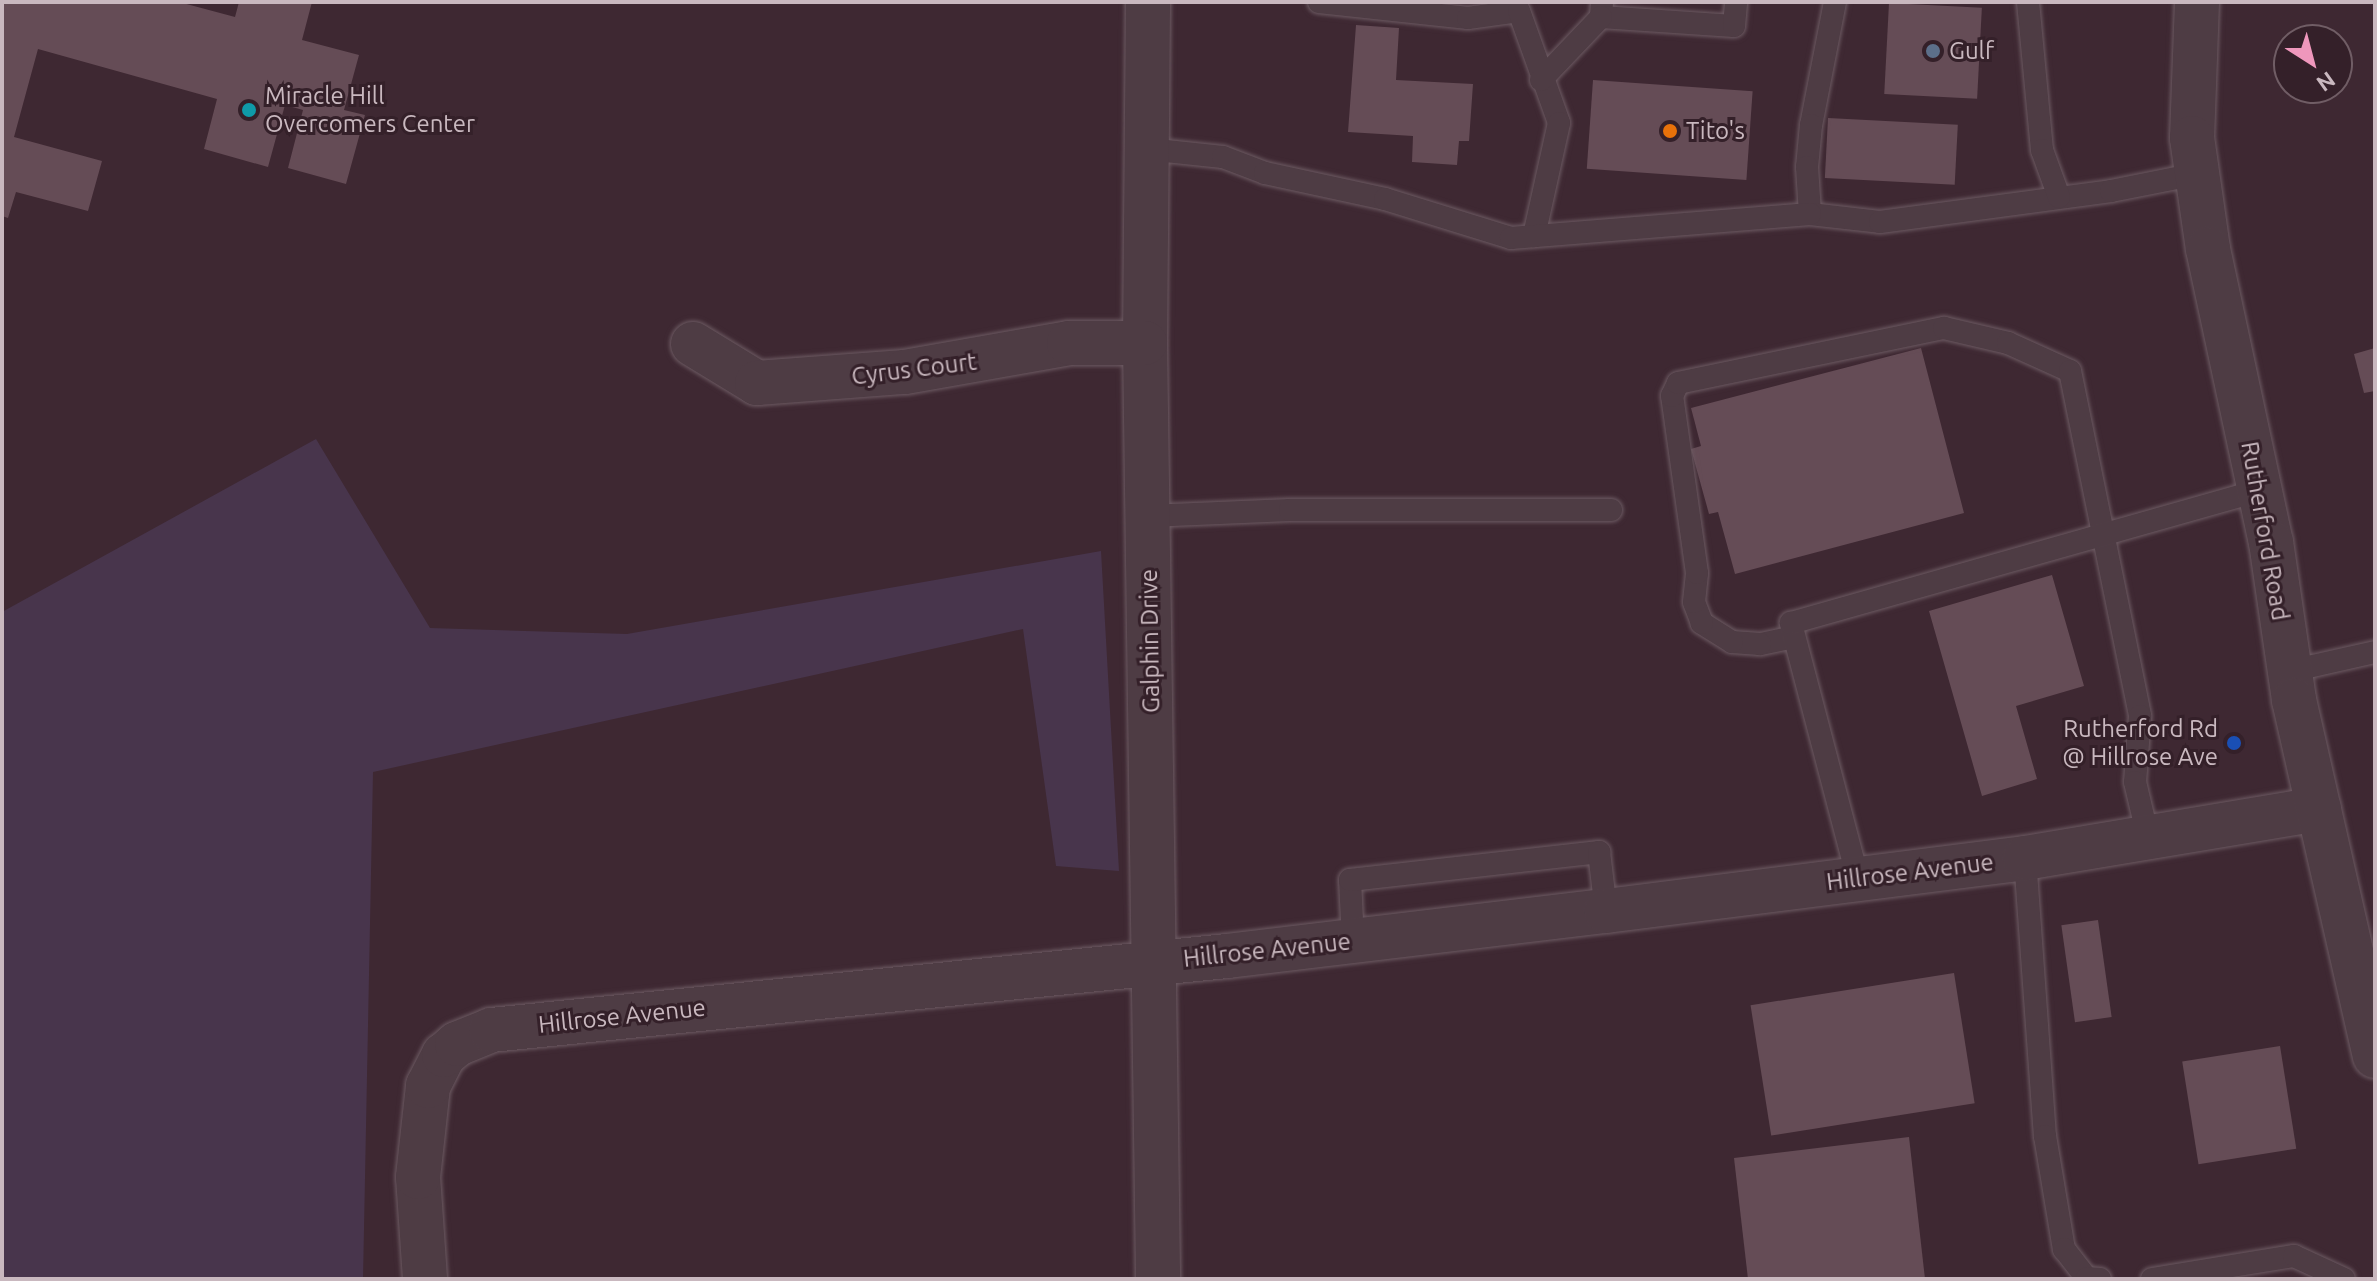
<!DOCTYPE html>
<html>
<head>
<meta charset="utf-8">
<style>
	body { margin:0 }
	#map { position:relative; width:2377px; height:1281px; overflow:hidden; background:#3e2832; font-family:Ubuntu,sans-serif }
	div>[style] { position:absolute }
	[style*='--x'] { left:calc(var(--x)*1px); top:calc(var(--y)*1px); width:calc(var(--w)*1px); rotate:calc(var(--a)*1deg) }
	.green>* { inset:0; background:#48354c }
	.building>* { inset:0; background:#654c56; transform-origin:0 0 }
	.roads { filter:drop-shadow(0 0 2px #6c5a62) drop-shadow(0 0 2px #6c5a62) }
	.service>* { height:22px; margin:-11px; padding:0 11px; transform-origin:11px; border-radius:11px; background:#4e3c44 }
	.minor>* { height:44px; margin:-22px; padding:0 22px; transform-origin:22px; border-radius:22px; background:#4e3c44 }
	.tertiary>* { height:44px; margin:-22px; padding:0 22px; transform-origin:22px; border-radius:22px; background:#4e3c44 }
	.dots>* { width:22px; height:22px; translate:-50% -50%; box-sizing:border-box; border:4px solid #342029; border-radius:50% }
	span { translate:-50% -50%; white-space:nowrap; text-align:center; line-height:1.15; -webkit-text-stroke:6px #342029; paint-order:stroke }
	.poi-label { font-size:24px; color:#c9b8bf }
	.left { translate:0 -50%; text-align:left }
	.right { translate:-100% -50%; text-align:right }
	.street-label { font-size:24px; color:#c9b8bf }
	.frame { position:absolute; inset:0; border:4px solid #c9b8bf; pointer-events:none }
	.north { position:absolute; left:2273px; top:24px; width:80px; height:80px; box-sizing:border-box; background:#342029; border:2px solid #705d65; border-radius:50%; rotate:144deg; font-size:22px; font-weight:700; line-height:32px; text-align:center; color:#c9b8bf }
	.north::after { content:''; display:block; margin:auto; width:28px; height:36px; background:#ef97bc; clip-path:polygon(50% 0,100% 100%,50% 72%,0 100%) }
</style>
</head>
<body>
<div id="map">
	<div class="green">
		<i style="clip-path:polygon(316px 439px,430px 628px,627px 634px,1101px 551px,1119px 871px,1056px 866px,1023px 629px,373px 772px,363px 1279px,2px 1279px,2px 612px)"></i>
	</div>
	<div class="building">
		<i style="clip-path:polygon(2px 2px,179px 2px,235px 17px,239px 2px,312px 2px,302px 40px,359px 55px,344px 110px,365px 115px,346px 184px,288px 168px,303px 110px,285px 105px,268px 167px,204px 149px,217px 99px,38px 49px,14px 137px,102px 161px,88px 211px,16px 192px,8px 218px,2px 216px)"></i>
		<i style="left:1889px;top:3px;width:93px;height:91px;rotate:3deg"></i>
		<i style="clip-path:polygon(1356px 25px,1399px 28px,1396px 80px,1473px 84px,1469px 141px,1459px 141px,1457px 165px,1412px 162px,1413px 136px,1348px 132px)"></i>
		<i style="left:1593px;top:80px;width:160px;height:89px;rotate:4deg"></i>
		<i style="left:1828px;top:118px;width:130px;height:60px;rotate:3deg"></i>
		<i style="clip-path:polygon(1921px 348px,1964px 513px,1735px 574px,1718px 512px,1709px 514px,1691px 449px,1701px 446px,1691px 408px)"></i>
		<i style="clip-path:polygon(2375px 348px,2375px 391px,2364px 393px,2354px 354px)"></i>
		<i style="clip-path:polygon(2052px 575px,2084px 686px,2016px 706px,2037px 779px,1982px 796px,1929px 611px)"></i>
		<i style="left:2098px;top:920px;width:98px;height:37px;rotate:82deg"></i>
		<i style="left:1954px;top:973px;width:132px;height:206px;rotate:81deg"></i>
		<i style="left:2280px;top:1046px;width:104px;height:99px;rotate:81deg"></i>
		<i style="clip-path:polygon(1909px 1137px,1925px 1279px,1748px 1279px,1734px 1158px)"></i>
	</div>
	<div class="roads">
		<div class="service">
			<i style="--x:1319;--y:2;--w:150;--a:6.1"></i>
			<i style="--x:1468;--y:18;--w:51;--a:-7.8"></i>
			<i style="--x:1519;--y:11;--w:119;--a:70.3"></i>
			<i style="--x:1559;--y:123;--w:116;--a:102.5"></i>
			<i style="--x:1602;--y:2;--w:15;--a:94"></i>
			<i style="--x:1601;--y:17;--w:133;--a:3.9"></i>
			<i style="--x:1734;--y:26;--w:24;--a:-85"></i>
			<i style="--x:1835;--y:2;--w:125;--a:101"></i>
			<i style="--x:1811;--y:125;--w:42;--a:95.4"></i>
			<i style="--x:1807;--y:167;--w:47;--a:86.3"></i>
			<i style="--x:1810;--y:214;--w:70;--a:6.5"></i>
			<i style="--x:1880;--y:222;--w:233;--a:-7.6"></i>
			<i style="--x:2111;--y:191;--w:88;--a:-11.2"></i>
			<i style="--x:2028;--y:2;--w:149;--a:84.6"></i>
			<i style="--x:2042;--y:150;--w:50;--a:70.1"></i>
			<i style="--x:1541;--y:80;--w:87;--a:-46.4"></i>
			<i style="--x:1147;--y:149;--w:76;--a:6"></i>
			<i style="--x:1223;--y:157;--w:45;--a:20.9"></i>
			<i style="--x:1265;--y:173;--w:123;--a:12.2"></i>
			<i style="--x:1385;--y:199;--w:132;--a:17.2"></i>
			<i style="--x:1511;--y:238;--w:300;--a:-4.6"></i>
			<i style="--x:1148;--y:516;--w:142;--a:-2.4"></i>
			<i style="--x:1290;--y:510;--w:321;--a:0"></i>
			<i style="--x:1794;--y:637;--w:35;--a:168"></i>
			<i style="--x:1760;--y:644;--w:28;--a:-176"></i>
			<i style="--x:1732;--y:642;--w:36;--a:-148"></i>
			<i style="--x:1702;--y:623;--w:22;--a:-111"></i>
			<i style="--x:1694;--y:602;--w:29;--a:-84"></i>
			<i style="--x:1697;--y:573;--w:179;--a:-98"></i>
			<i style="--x:1672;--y:396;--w:14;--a:-65"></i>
			<i style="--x:1678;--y:383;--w:272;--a:-11.7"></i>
			<i style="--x:1944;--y:328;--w:66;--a:13.2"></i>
			<i style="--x:2008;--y:343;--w:68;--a:24.3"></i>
			<i style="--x:2070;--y:371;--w:352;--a:78.5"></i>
			<i style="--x:2140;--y:716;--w:66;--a:94.3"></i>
			<i style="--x:2135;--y:782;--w:57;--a:76.7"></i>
			<i style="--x:2290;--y:671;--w:87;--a:-12.6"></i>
			<i style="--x:2025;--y:858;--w:279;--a:85.9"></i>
			<i style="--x:2045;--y:1136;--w:115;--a:80.5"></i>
			<i style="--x:2064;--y:1249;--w:37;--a:52"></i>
			<i style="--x:2087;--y:1278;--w:13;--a:4"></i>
			<i style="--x:1858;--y:879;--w:265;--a:-104.7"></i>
			<i style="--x:1791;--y:623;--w:486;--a:-15.8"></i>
			<i style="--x:1353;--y:941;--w:61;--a:-92.8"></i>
			<i style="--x:1350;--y:880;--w:251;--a:-6.4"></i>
			<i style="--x:1599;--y:852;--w:59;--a:83.2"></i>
			<i style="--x:2152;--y:1279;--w:144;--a:-9.2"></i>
			<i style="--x:2294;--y:1256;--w:55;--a:24.7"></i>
		</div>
		<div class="minor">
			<i style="--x:1148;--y:2;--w:341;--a:90.5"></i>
			<i style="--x:1145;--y:343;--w:936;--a:89.2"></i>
			<i style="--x:693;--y:344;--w:75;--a:31.4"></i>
			<i style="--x:757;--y:383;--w:148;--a:-4.3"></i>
			<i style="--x:905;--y:372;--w:167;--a:-10"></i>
			<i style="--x:1069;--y:343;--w:76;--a:0"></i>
			<i style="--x:425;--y:1279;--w:102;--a:-93.9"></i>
			<i style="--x:418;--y:1177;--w:92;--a:-83.7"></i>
			<i style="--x:428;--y:1086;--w:35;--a:-63"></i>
			<i style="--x:444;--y:1055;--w:17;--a:-40"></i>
			<i style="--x:457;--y:1044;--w:37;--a:-22"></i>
			<i style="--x:491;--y:1030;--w:740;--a:-5.74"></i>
			<i style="--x:1227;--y:956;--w:382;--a:-6.8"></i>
			<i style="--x:1606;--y:911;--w:422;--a:-7.2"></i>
			<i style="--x:2025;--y:858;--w:298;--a:-9.5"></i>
		</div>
		<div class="tertiary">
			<i style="--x:2197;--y:2;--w:136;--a:92.1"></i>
			<i style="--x:2192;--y:138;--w:112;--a:81.8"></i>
			<i style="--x:2208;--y:249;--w:300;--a:77.9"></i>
			<i style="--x:2271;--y:542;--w:160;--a:81.7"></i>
			<i style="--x:2294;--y:700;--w:365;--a:77.2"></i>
		</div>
	</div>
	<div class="dots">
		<i style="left:1933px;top:51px;background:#5c6f8a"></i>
		<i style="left:249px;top:110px;background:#0f9aa8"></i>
		<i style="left:1670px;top:131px;background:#e8710a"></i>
		<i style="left:2234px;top:743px;background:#1a4fb4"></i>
	</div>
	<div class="poi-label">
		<span class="left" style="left:1949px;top:51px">Gulf</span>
		<span class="left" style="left:265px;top:110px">Miracle Hill<br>Overcomers Center</span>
		<span class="left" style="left:1686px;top:131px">Tito's</span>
		<span class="right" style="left:2218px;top:743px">Rutherford Rd<br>@ Hillrose Ave</span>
	</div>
	<div class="street-label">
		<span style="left:914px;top:369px;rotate:-7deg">Cyrus Court</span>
		<span style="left:2265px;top:531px;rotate:80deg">Rutherford Road</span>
		<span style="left:1150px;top:641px;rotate:-91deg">Galphin Drive</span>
		<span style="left:1910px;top:872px;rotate:-7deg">Hillrose Avenue</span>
		<span style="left:1267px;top:950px;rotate:-6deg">Hillrose Avenue</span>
		<span style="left:622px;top:1016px;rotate:-6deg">Hillrose Avenue</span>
	</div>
	<div class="frame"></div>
	<div class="north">N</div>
</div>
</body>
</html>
